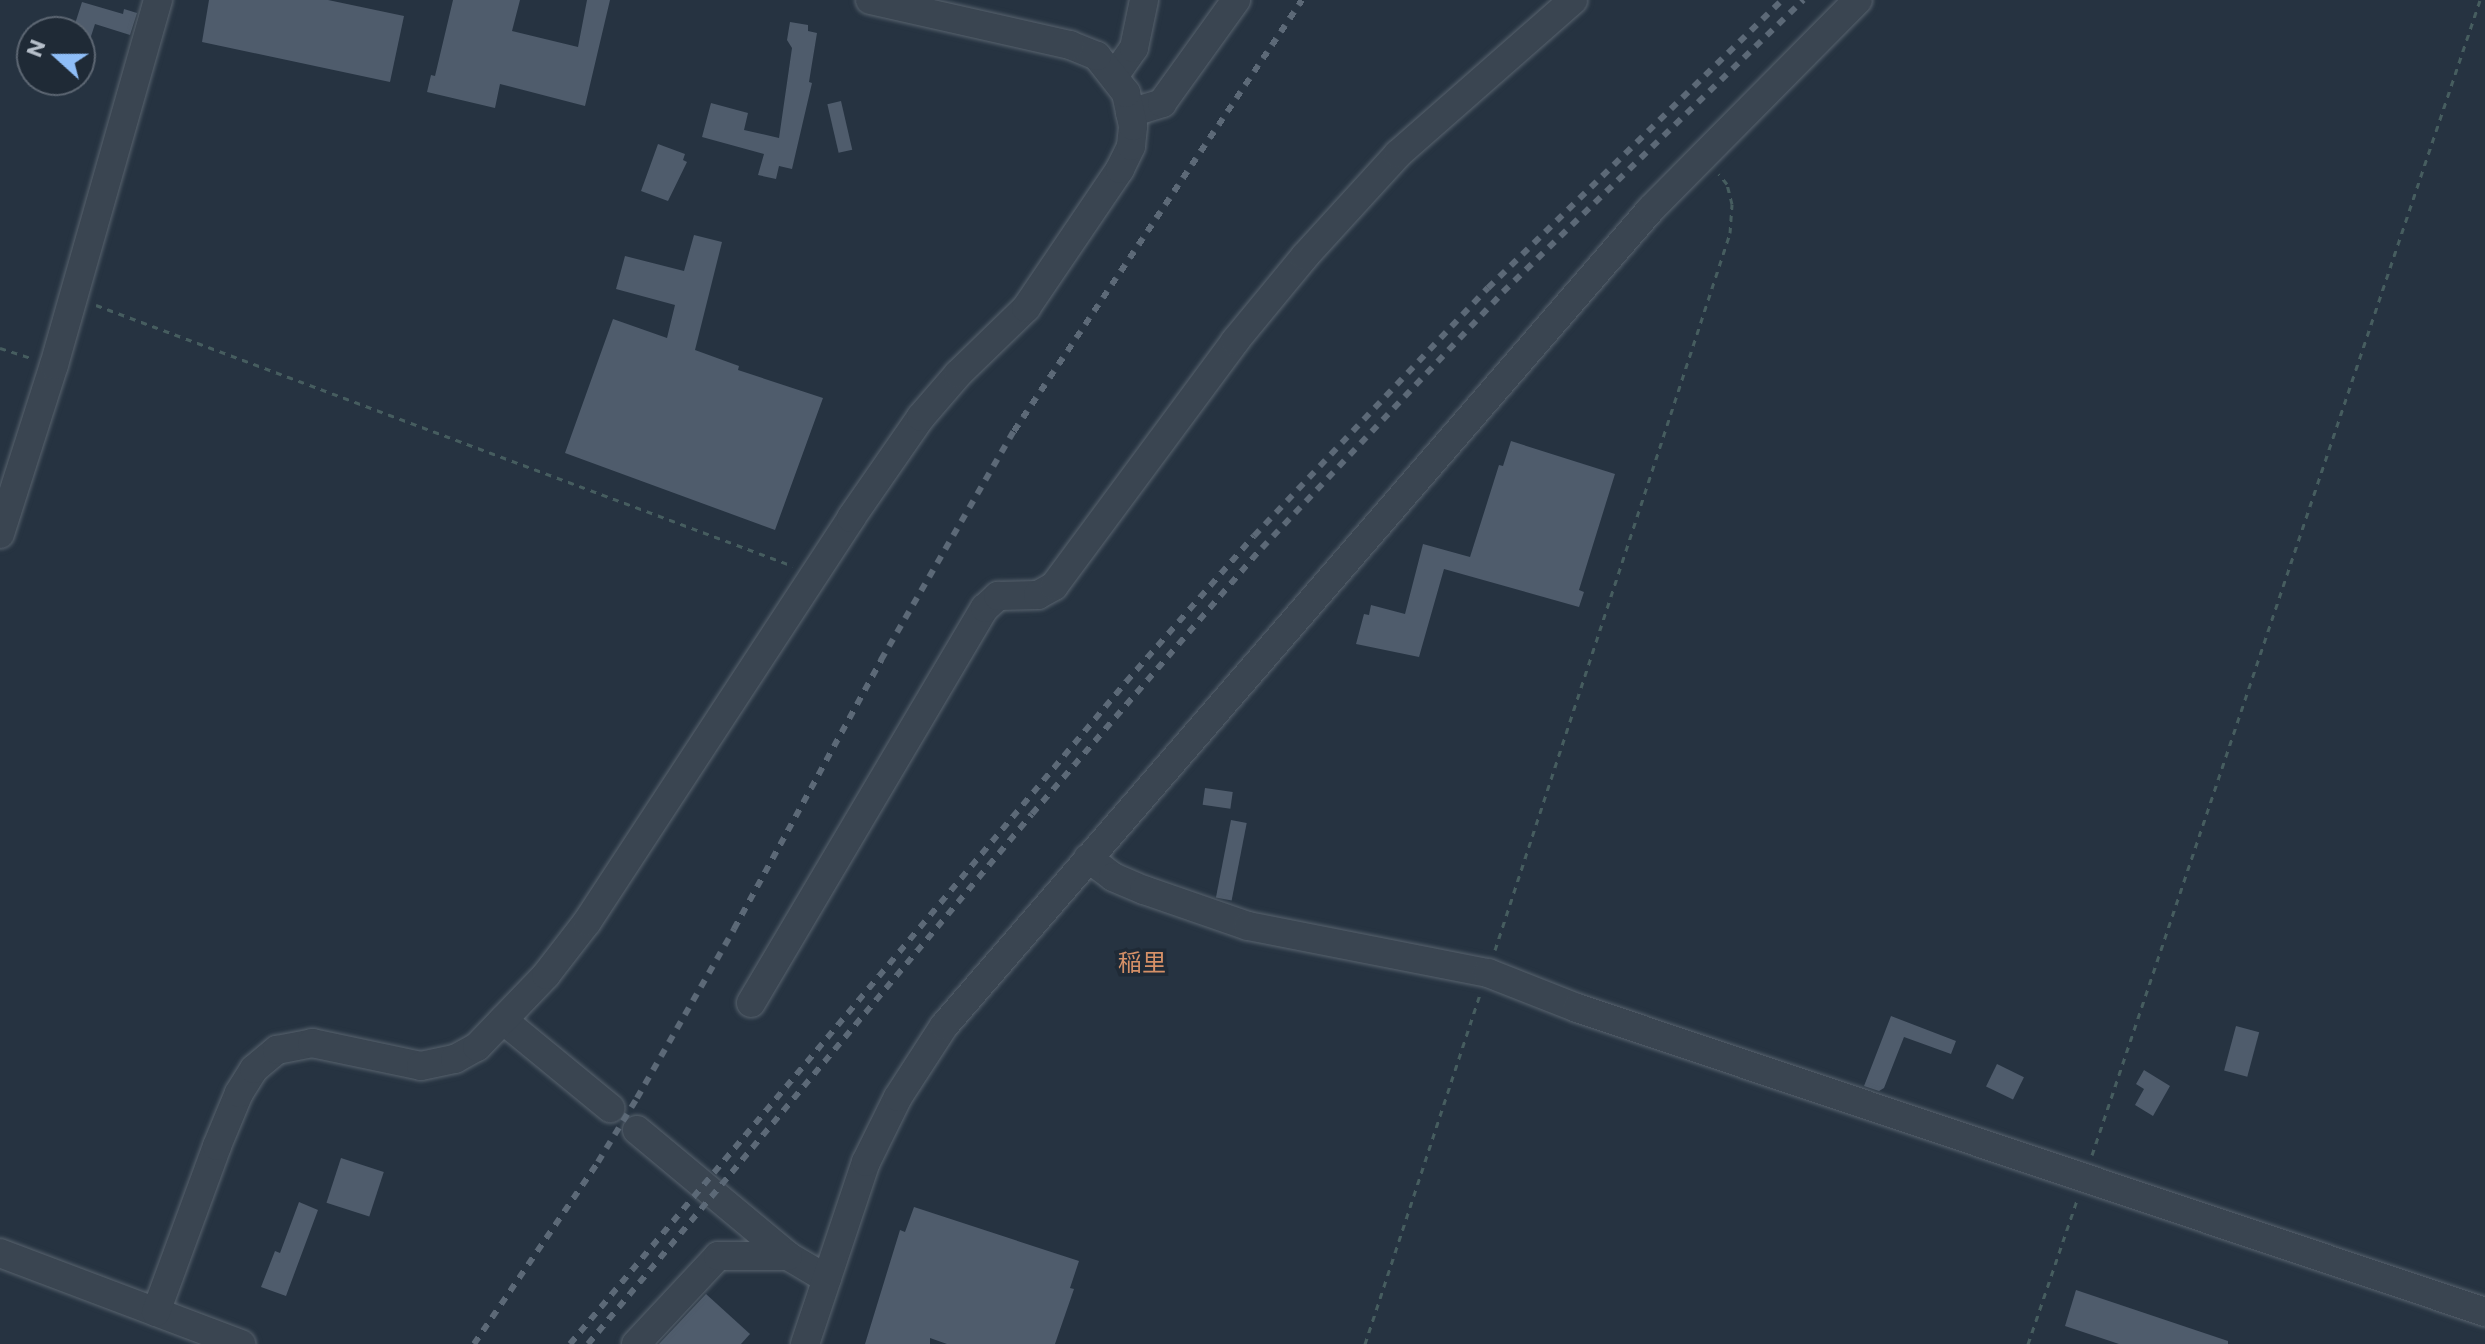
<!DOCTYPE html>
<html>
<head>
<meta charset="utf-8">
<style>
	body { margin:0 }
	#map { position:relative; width:2485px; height:1344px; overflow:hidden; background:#263341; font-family:Commissioner,"Noto Sans JP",sans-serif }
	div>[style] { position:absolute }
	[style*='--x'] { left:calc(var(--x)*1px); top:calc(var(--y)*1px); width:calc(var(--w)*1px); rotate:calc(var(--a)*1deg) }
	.building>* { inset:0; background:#4f5c6c; transform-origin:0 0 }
	.path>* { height:3px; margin-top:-1.5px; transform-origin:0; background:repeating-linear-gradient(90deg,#465d5f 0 6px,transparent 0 12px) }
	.roads { filter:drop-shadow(0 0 2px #58636e) drop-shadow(0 0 2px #58636e) }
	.minor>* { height:28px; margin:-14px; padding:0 14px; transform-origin:14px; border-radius:14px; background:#3a4551 }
	.rail>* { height:6px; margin-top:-3px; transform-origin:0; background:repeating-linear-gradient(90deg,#5c6977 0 8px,transparent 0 16px) }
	span { translate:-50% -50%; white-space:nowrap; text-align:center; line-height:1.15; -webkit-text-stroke:7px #1f2a36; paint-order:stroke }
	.quarter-label { font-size:24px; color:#d59067 }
	.north { position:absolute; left:16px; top:16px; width:80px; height:80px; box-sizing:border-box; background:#1f2a36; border:2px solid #5c6672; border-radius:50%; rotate:291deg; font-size:22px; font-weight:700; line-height:32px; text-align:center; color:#b7c0cb }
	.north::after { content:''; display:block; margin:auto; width:28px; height:36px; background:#8fbef8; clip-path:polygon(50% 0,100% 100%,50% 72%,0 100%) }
</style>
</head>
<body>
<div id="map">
	<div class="building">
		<i style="clip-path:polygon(209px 0,328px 0,404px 16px,390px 82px,202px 42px)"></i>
		<i style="clip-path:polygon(453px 0,520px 0,512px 31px,578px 47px,587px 0,610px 0,585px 106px,500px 84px,495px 108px,427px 92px,431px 75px,435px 76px)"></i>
		<i style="clip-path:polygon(82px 2px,123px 14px,124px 9px,137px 13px,130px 35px,95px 24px,83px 61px,80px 60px,80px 29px,74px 27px)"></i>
		<i style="clip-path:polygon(790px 22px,808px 25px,808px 31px,817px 33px,809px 82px,812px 83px,792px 169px,779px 166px,776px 179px,758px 175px,764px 154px,702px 137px,711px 103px,748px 113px,744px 130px,779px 138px,792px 48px,787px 40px)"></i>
		<i style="left:841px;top:101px;width:50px;height:14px;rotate:77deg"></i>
		<i style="clip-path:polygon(658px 144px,685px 154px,683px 160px,687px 162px,668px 201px,641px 191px)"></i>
		<i style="clip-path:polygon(694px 235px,722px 242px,695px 350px,739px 366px,738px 370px,823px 398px,775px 530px,565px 453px,613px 319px,667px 338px,675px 305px,616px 289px,625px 256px,684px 271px)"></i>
		<i style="clip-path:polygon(1511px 441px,1615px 474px,1579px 590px,1584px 592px,1579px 607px,1444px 569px,1419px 657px,1356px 644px,1364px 614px,1369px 615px,1371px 605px,1405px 614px,1423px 544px,1470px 557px,1499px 465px,1503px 466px)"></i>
		<i style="left:1205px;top:788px;width:28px;height:17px;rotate:8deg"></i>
		<i style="left:1231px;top:820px;width:16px;height:79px;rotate:11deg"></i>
		<i style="clip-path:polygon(1891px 1016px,1956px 1041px,1951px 1054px,1904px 1037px,1884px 1088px,1879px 1091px,1864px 1086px)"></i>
		<i style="left:2236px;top:1026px;width:24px;height:46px;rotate:15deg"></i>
		<i style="left:1997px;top:1064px;width:30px;height:25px;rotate:26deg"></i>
		<i style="clip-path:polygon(2144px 1070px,2170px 1086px,2153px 1116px,2135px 1105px,2144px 1089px,2136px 1084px)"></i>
		<i style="left:341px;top:1158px;width:45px;height:47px;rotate:18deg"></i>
		<i style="clip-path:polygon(299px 1202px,318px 1210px,286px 1296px,261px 1287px,275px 1251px,280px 1253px)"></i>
		<i style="clip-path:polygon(914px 1207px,1079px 1261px,1070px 1288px,1074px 1289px,1055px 1344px,947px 1344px,930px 1338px,930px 1344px,865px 1344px,900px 1230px,905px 1232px)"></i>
		<i style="clip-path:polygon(2076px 1290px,2228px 1341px,2228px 1344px,2119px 1344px,2065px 1326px)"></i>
		<i style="clip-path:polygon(706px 1294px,750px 1334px,741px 1344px,659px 1344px)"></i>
	</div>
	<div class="path">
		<i style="--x:96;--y:305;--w:744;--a:20.53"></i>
		<i style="--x:0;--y:348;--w:33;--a:18"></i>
		<i style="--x:1495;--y:950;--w:755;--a:-71.85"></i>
		<i style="--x:1730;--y:233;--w:29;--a:-86"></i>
		<i style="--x:1732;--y:204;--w:21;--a:-104"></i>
		<i style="--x:1727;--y:184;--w:13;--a:-129"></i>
		<i style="--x:2092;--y:1155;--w:1218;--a:-71.43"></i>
		<i style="--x:1365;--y:1344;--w:367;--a:-71.8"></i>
		<i style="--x:2028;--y:1344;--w:152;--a:-71.2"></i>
	</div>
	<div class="roads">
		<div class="minor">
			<i style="--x:1115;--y:75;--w:33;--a:-55"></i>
			<i style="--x:1134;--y:48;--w:49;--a:-78.2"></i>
			<i style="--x:1130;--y:113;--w:34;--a:-17"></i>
			<i style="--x:1162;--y:103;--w:127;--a:-54.3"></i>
			<i style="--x:0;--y:534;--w:177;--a:-72.3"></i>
			<i style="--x:54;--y:365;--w:380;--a:-74.1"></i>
			<i style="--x:1088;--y:858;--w:31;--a:37"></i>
			<i style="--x:1113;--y:877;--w:34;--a:23"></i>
			<i style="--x:1144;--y:890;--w:110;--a:19.1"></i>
			<i style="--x:1248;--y:926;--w:245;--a:11.1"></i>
			<i style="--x:1488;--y:973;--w:96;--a:21.5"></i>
			<i style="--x:1577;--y:1008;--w:958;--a:18.51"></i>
			<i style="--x:751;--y:1003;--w:459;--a:-59.4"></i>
			<i style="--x:985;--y:608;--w:18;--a:-43"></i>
			<i style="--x:998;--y:596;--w:40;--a:-1.4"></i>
			<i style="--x:1038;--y:595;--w:18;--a:-29"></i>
			<i style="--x:1054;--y:586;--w:305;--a:-53.5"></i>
			<i style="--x:1235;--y:341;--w:110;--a:-50.5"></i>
			<i style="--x:1305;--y:256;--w:138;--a:-47.6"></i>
			<i style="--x:1398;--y:154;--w:233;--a:-41.3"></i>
			<i style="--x:503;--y:1020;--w:139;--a:39.4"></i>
			<i style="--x:637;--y:1130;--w:197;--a:39.8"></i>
			<i style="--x:788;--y:1256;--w:45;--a:30.5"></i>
			<i style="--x:0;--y:1253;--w:258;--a:20.7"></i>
			<i style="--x:156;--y:1312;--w:177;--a:-69.8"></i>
			<i style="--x:217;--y:1146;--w:57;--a:-67.5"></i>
			<i style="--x:239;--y:1093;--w:28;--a:-58"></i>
			<i style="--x:254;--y:1069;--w:30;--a:-40"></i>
			<i style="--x:277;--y:1050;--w:36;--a:-11"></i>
			<i style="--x:312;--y:1043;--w:111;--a:11.9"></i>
			<i style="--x:421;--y:1066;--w:35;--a:-12"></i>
			<i style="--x:455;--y:1059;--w:25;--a:-29"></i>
			<i style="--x:477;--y:1047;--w:100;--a:-46.2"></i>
			<i style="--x:546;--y:975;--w:67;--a:-52.3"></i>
			<i style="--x:587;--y:922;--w:483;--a:-56.8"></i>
			<i style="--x:851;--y:518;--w:123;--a:-55.3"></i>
			<i style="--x:921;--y:417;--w:57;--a:-49.3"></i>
			<i style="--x:958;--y:374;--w:95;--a:-44.1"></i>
			<i style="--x:1026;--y:308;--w:168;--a:-55.9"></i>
			<i style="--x:1120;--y:169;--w:25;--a:-64"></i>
			<i style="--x:1131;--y:146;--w:20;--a:-84"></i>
			<i style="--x:1133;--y:126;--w:34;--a:-102"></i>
			<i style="--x:1126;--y:93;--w:47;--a:-128.1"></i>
			<i style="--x:1097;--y:56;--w:29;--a:-158"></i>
			<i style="--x:1070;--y:45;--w:205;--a:-167.3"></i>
			<i style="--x:636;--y:1344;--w:120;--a:-47"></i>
			<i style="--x:718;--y:1256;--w:70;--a:0"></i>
			<i style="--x:805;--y:1344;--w:192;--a:-71.5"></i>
			<i style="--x:866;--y:1162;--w:72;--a:-63.8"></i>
			<i style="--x:898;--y:1097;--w:85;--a:-57.1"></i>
			<i style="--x:944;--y:1026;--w:1080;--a:-49.13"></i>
			<i style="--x:1651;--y:209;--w:294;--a:-45.3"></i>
		</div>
	</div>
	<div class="rail">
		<i style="--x:474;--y:1344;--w:220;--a:-55.7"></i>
		<i style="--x:598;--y:1162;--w:75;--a:-58.6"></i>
		<i style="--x:637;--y:1098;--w:195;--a:-60.1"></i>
		<i style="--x:734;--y:929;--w:307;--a:-61.3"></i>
		<i style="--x:881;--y:660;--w:265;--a:-59.9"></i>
		<i style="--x:1014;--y:431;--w:518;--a:-56.25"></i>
		<i style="--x:570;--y:1344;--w:865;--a:-49.97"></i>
		<i style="--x:1126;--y:682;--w:194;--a:-48.8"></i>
		<i style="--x:1254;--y:536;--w:341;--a:-46.7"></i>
		<i style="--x:1488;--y:288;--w:412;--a:-44.4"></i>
		<i style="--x:588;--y:1344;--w:691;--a:-50.05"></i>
		<i style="--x:1032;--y:814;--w:352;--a:-49.2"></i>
		<i style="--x:1262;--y:548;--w:352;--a:-46.7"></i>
		<i style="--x:1503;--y:292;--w:419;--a:-44.2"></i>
	</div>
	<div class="quarter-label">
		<span style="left:1142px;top:962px">稲里</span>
	</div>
	<div class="north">N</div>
</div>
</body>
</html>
